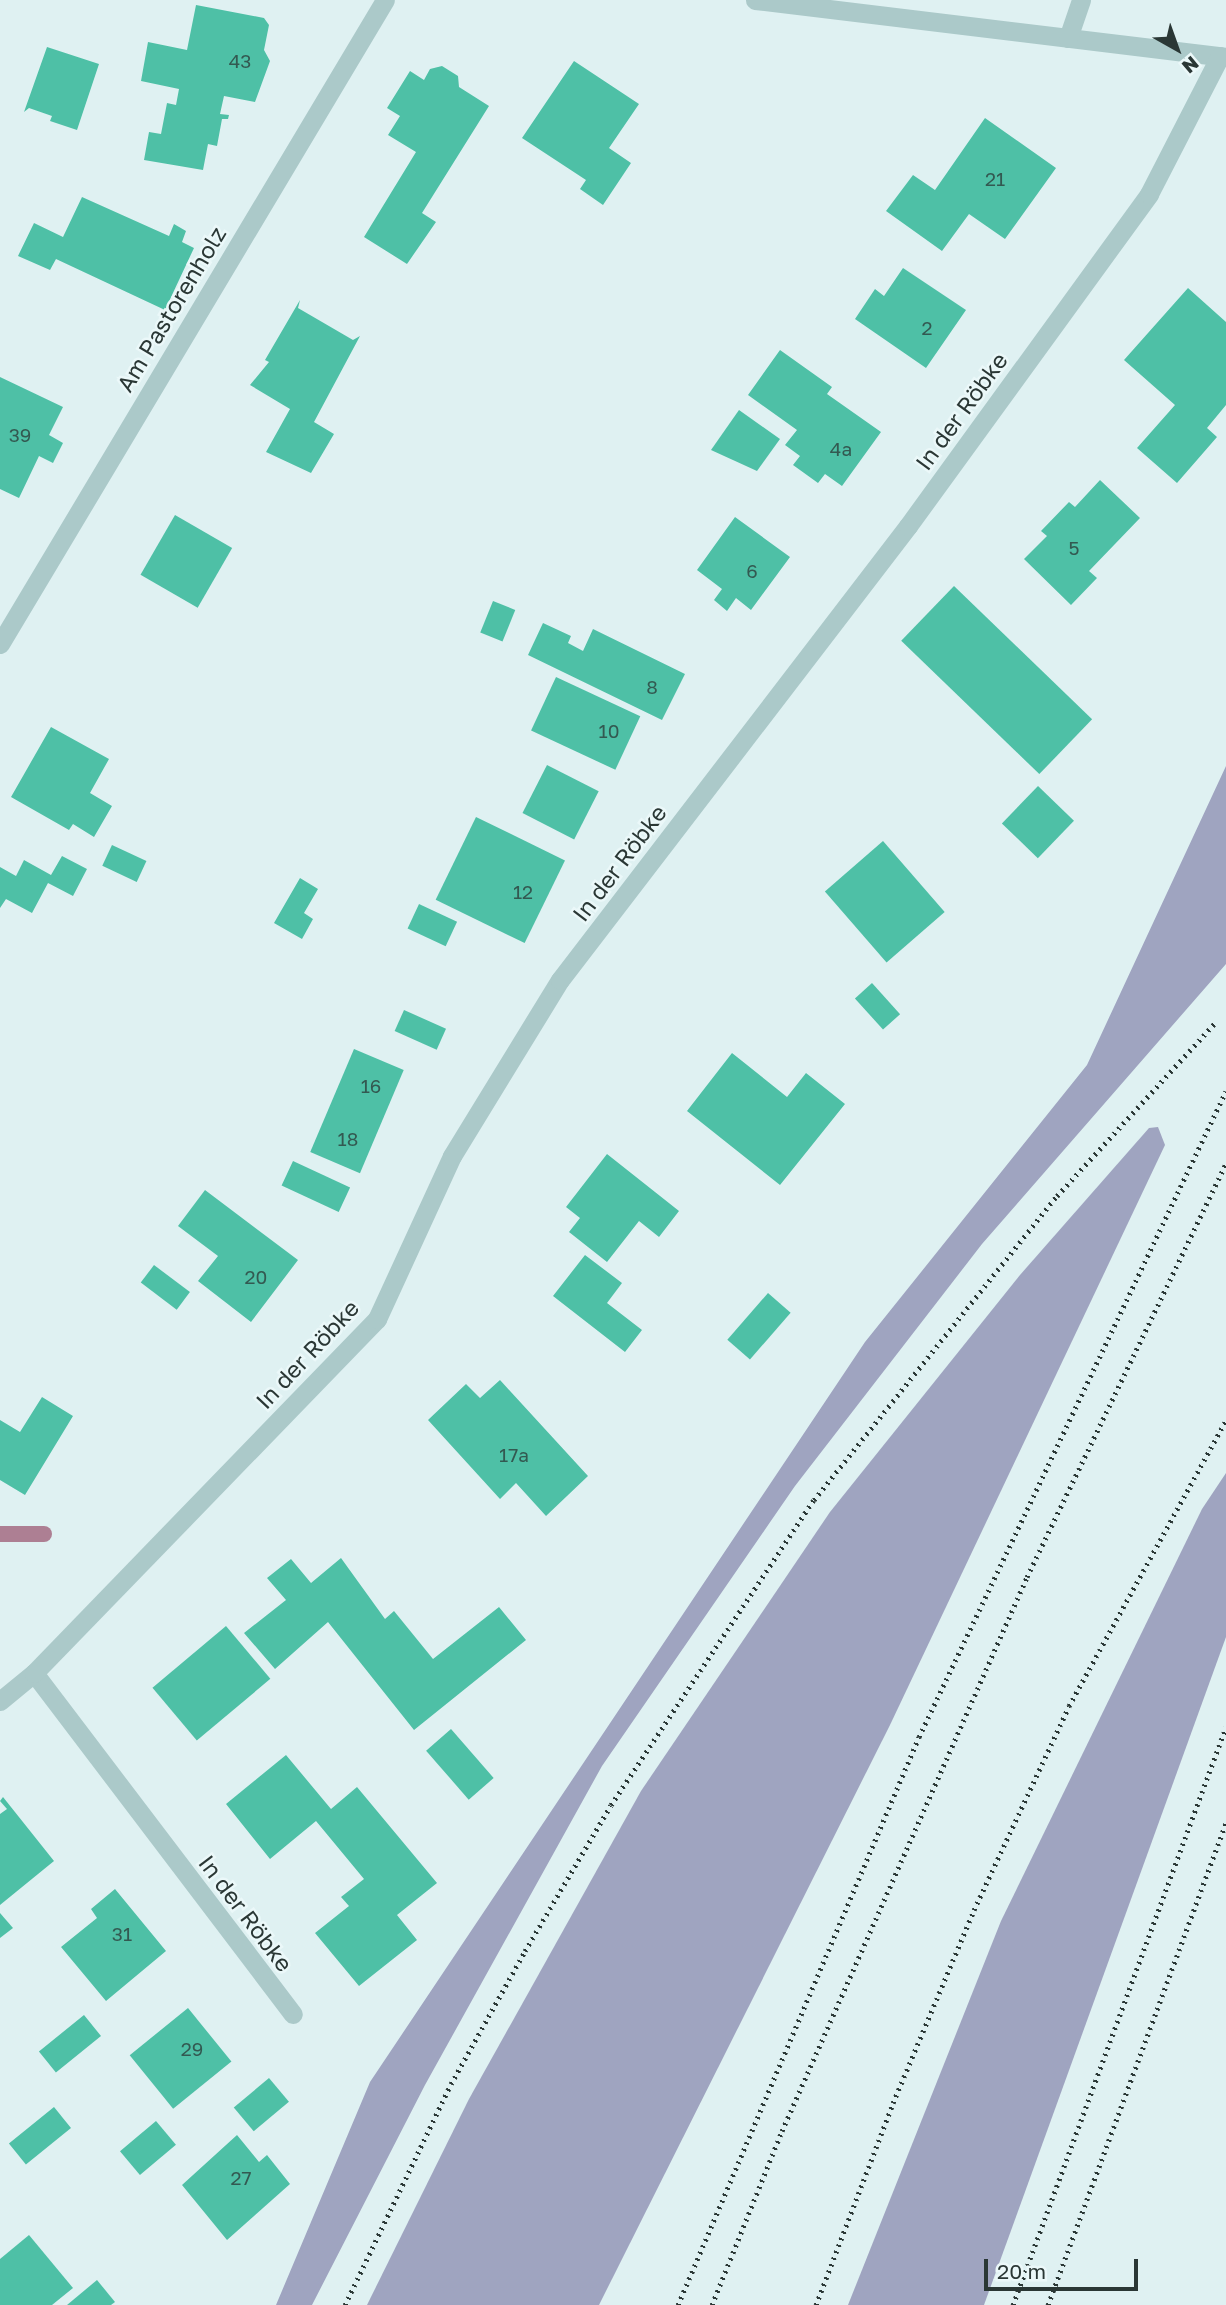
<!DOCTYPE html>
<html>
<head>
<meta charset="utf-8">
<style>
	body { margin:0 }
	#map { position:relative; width:1226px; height:2305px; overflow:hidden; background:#dff1f2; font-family:"Golos Text",sans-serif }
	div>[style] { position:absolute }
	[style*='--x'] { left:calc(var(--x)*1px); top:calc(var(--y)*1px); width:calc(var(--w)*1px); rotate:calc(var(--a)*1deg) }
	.green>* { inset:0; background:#9fa4c0 }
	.stream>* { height:16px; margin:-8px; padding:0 8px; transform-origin:8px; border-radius:8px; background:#ad7f93 }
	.building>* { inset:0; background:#4ec0a6; transform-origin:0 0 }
	.minor>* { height:19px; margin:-9.5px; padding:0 9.5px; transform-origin:9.5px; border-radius:9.5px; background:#abc9c9 }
	.rail>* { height:5px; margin-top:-2.5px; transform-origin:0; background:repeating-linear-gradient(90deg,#2a3735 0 2px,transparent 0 7px) }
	span { translate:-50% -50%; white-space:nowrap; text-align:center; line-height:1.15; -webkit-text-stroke:5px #ebf8f9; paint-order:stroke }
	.number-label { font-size:19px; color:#335951 }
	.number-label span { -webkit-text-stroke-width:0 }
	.street-label { font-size:23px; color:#2a3735 }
	.north { position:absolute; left:1142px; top:14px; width:70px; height:70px; -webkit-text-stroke:5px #ebf8f9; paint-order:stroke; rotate:140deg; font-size:19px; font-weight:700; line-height:28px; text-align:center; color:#2a3735 }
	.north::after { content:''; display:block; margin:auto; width:24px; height:32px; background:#2a3735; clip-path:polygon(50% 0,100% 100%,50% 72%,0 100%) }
	.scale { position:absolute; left:984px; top:2259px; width:154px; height:32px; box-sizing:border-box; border:4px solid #2a3735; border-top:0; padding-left:9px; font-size:21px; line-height:24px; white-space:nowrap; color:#2a3735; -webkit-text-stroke:5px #ebf8f9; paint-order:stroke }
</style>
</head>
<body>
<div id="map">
	<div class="green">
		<i style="clip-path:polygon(1226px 766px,1226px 964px,982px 1244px,795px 1486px,602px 1766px,425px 2085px,312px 2305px,276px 2305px,370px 2082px,865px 1342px,1087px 1065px)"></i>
		<i style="clip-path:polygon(1158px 1127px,1165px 1145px,890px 1725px,599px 2305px,367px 2305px,469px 2099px,641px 1791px,830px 1512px,1020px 1275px,1149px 1128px)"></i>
		<i style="clip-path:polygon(1226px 1473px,1226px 1637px,984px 2305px,848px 2305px,1001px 1921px,1202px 1509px)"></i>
	</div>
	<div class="stream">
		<i style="--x:0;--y:1534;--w:44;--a:0"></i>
	</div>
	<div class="building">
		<i style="clip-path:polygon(196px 5px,264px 18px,269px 25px,264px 50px,270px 61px,255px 102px,224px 96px,220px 114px,229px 115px,228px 119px,222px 119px,217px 146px,208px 144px,203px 170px,144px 160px,149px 132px,161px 134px,167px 103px,176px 105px,179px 89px,141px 81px,148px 42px,187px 50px)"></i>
		<i style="clip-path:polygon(47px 47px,99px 64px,77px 130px,50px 121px,52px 116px,29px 108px,24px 112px)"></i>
		<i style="clip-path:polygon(574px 61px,639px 104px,609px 148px,631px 163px,603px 205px,580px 189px,586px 180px,522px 138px)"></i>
		<i style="clip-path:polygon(442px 66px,458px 76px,459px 87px,489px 106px,422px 213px,436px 222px,407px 264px,364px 237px,416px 152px,388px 135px,400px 116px,387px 108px,410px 71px,424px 80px,430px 69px)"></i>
		<i style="clip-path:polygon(985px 118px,1056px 168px,1005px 239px,969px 214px,942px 251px,886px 211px,913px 175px,935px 190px)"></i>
		<i style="clip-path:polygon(82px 197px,169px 236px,174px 224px,186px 231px,182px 242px,194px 248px,165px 310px,56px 259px,50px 270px,18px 256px,34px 223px,63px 237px)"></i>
		<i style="clip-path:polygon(903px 268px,966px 310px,926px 368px,855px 319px,875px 289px,884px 296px)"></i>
		<i style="clip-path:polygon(1188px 288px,1226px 322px,1226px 405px,1207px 428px,1217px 437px,1177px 483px,1137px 448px,1175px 405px,1124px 360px)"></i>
		<i style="clip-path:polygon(300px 300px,298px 308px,353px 340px,360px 336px,314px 422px,334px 434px,311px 473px,266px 452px,290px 409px,250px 385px,269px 362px,265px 360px)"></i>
		<i style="clip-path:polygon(780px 350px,832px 387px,827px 394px,881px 432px,842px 486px,825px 474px,818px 483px,793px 465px,800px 456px,785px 445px,797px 430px,748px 395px)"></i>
		<i style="clip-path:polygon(0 377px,63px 407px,49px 435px,63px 443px,53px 463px,39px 456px,19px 498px,0 489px)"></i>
		<i style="clip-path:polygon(739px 410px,780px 439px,757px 471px,711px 450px)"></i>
		<i style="clip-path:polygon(1100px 480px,1140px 518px,1089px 571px,1097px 578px,1071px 605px,1024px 559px,1047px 536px,1041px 531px,1069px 502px,1075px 507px)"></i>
		<i style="left:175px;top:515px;width:66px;height:69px;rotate:30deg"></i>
		<i style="clip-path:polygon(735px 517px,790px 557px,751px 610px,736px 598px,727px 611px,714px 600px,722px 589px,697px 570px)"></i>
		<i style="left:954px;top:586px;width:192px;height:76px;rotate:44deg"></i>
		<i style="left:493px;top:601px;width:24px;height:34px;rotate:22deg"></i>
		<i style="clip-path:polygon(543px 623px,571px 636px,568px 643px,583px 651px,593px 629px,685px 674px,662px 720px,528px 655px)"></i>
		<i style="left:556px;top:677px;width:93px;height:59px;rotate:25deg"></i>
		<i style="clip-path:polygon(51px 727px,109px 759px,90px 793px,112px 806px,94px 837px,73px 824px,69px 830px,11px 797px)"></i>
		<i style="left:547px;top:765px;width:58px;height:54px;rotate:27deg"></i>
		<i style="left:1038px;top:786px;width:50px;height:52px;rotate:44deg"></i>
		<i style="left:476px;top:817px;width:99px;height:92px;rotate:26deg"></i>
		<i style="left:883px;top:841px;width:94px;height:77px;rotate:49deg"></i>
		<i style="left:112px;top:845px;width:38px;height:23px;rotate:25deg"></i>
		<i style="clip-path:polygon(62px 856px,87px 869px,73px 896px,48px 883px,32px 913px,6px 899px,0 908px,0 867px,16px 876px,24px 860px,51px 875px)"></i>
		<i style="clip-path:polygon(300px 878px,318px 889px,304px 913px,313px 919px,302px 939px,274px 923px)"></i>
		<i style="left:419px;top:904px;width:42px;height:27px;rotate:25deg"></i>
		<i style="left:872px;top:983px;width:42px;height:23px;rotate:48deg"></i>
		<i style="left:404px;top:1010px;width:46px;height:23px;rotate:24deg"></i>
		<i style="left:354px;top:1049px;width:54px;height:112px;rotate:23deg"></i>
		<i style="clip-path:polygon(732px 1053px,787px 1097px,806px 1073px,845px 1104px,780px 1185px,687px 1111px)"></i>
		<i style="clip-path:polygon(607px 1154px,679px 1211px,659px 1237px,639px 1221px,607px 1262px,569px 1232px,580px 1218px,566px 1207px)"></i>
		<i style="left:293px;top:1161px;width:63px;height:27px;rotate:25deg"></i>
		<i style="clip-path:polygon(205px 1190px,298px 1260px,251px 1322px,198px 1281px,218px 1256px,178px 1226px)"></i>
		<i style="clip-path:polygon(585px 1255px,622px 1283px,607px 1303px,642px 1330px,625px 1352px,553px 1296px)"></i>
		<i style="left:154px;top:1265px;width:45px;height:22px;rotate:37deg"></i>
		<i style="left:768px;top:1293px;width:30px;height:62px;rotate:41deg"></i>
		<i style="clip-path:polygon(500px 1380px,588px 1476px,546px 1516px,516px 1483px,500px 1499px,428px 1420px,466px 1384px,480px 1398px)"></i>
		<i style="clip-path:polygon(42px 1397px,73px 1416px,25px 1495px,0 1480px,0 1420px,20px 1432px)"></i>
		<i style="clip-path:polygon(341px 1558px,385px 1619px,394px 1611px,433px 1659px,499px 1607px,526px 1640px,414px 1730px,328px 1622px,275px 1669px,244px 1633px,286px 1600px,267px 1578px,291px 1559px,311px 1583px)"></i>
		<i style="left:226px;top:1626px;width:69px;height:96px;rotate:50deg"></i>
		<i style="left:451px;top:1729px;width:65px;height:33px;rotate:49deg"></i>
		<i style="clip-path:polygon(286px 1755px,331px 1809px,357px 1787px,437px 1883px,397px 1915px,417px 1940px,359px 1986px,315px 1933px,349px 1906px,341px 1897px,364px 1879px,316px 1821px,270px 1859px,226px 1804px)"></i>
		<i style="clip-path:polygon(3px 1797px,54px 1861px,0 1905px,0 1814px,7px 1809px,0 1801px)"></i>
		<i style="clip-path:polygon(115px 1889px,166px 1951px,106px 2001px,61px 1947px,97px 1918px,91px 1909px)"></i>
		<i style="clip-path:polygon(0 1913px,13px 1928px,0 1938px)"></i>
		<i style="left:188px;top:2008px;width:69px;height:75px;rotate:51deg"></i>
		<i style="left:84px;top:2015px;width:27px;height:58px;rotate:51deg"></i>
		<i style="left:269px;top:2078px;width:31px;height:46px;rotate:50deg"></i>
		<i style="left:54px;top:2107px;width:27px;height:58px;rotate:51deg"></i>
		<i style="left:156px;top:2121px;width:31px;height:47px;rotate:50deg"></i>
		<i style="clip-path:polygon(237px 2135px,259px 2162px,267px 2155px,290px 2184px,227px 2240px,182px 2185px)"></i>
		<i style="clip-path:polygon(29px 2235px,73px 2288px,52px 2305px,0 2305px,0 2259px)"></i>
		<i style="clip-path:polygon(97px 2280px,115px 2302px,111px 2305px,67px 2305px)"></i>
	</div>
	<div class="minor">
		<i style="--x:755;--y:0;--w:474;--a:6.9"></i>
		<i style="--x:1068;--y:38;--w:40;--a:-71.1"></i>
		<i style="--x:0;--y:644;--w:750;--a:-59.13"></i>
		<i style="--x:34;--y:1673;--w:428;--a:52.8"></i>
		<i style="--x:0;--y:1701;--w:44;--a:-39.5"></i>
		<i style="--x:34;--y:1673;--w:493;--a:-45.9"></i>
		<i style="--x:377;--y:1319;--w:179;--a:-65.3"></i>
		<i style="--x:452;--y:1156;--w:206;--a:-58.5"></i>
		<i style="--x:560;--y:980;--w:572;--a:-52.53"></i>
		<i style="--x:908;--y:526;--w:410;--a:-54"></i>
		<i style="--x:1149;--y:194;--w:155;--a:-62.8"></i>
	</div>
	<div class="rail">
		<i style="--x:345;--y:2305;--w:245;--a:-64.4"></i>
		<i style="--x:451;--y:2084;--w:152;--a:-60.9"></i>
		<i style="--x:525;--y:1951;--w:169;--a:-59.5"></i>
		<i style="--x:611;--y:1805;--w:366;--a:-56.4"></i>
		<i style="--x:814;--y:1500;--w:389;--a:-51.4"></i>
		<i style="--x:1057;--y:1196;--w:236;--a:-47.6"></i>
		<i style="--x:678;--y:2305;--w:617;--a:-67.01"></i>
		<i style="--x:919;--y:1737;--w:715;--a:-64.58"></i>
		<i style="--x:712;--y:2305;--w:188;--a:-68.1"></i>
		<i style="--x:782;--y:2131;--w:606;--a:-66.14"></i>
		<i style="--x:1027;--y:1577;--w:459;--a:-64.3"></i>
		<i style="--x:816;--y:2305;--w:216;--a:-69.1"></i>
		<i style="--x:893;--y:2103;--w:209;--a:-67.2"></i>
		<i style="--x:974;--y:1910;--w:225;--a:-65"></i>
		<i style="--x:1069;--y:1706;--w:325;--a:-61.2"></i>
		<i style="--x:1013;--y:2305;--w:616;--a:-69.77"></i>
		<i style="--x:1048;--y:2305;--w:514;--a:-69.73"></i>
	</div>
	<div class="number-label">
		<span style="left:240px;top:61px">43</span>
		<span style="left:995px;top:179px">21</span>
		<span style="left:927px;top:328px">2</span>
		<span style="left:20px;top:435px">39</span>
		<span style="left:841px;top:449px">4a</span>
		<span style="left:1074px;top:548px">5</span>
		<span style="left:752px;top:571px">6</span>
		<span style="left:652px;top:687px">8</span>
		<span style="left:609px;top:731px">10</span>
		<span style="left:523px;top:892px">12</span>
		<span style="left:371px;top:1086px">16</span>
		<span style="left:348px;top:1139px">18</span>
		<span style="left:256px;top:1277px">20</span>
		<span style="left:514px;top:1455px">17a</span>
		<span style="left:122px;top:1934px">31</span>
		<span style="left:192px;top:2049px">29</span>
		<span style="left:241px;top:2178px">27</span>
	</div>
	<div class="street-label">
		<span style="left:171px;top:309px;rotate:-59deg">Am Pastorenholz</span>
		<span style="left:961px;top:411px;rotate:-54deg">In der Röbke</span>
		<span style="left:619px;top:863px;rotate:-53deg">In der Röbke</span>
		<span style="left:307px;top:1354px;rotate:-47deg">In der Röbke</span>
		<span style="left:246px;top:1913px;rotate:53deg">In der Röbke</span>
	</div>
	<div class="north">N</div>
	<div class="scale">20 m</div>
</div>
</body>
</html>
